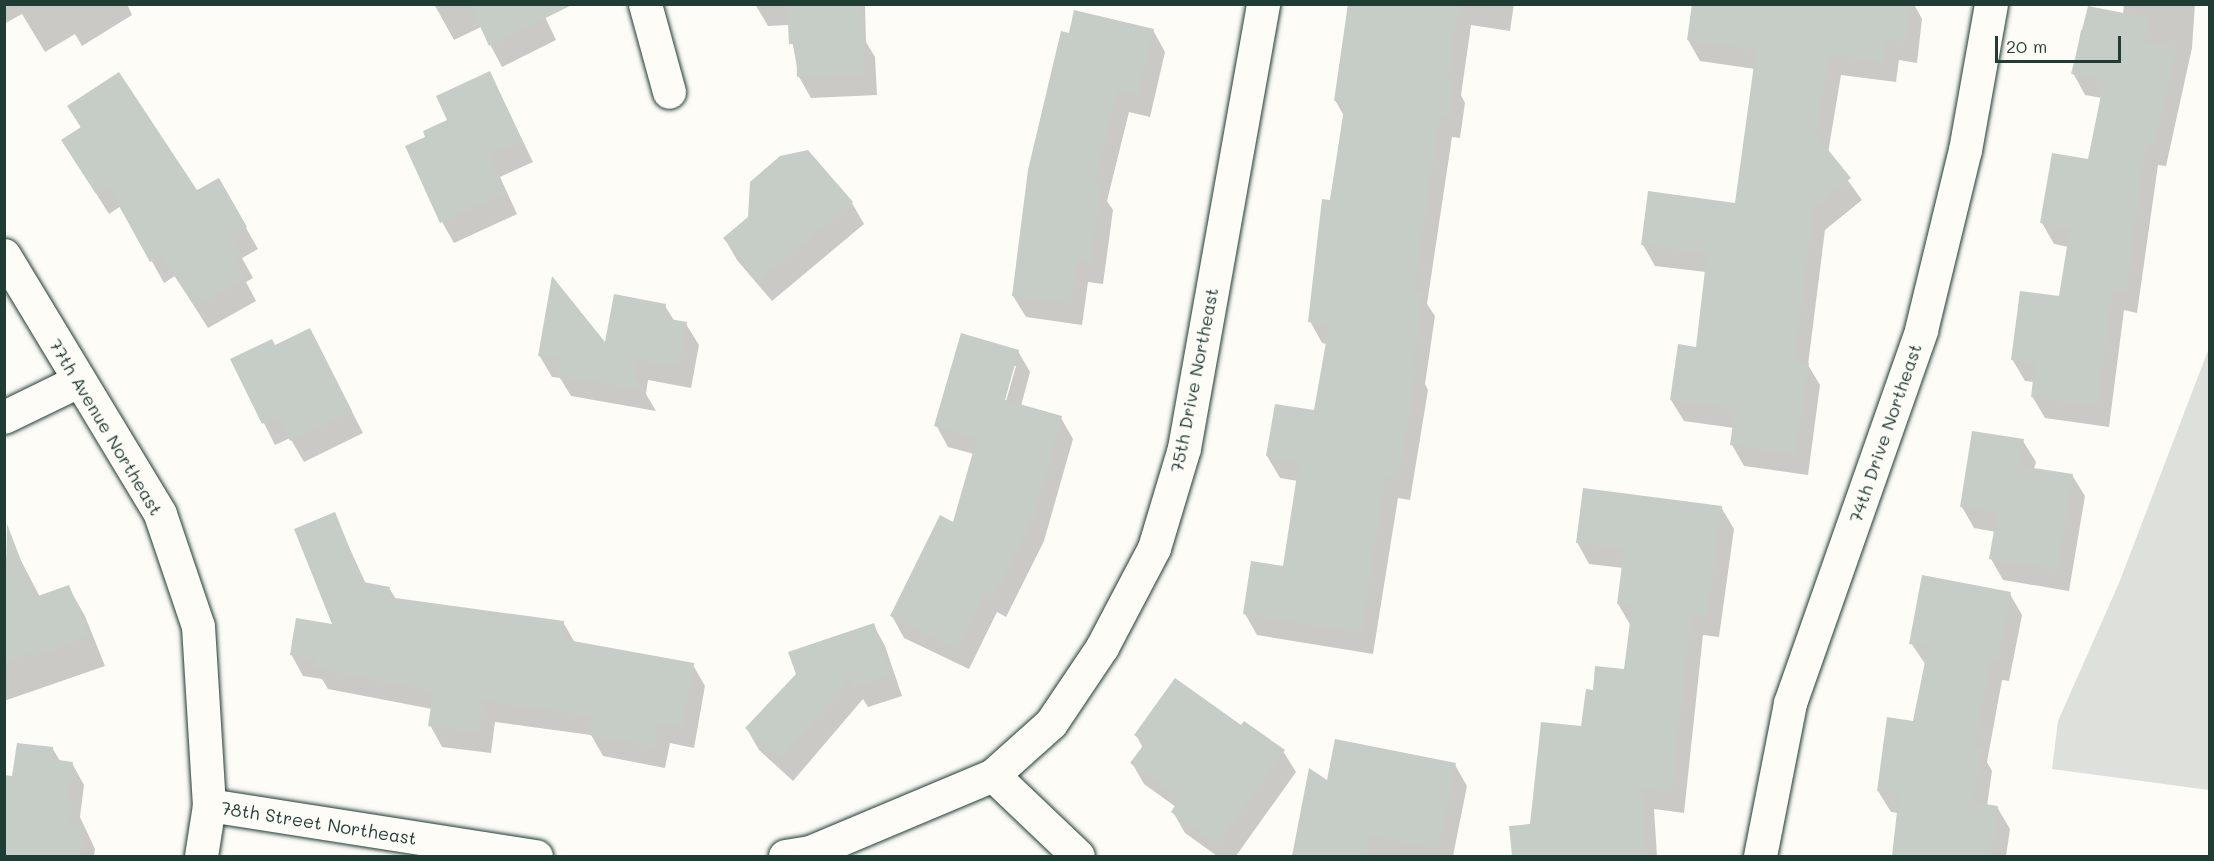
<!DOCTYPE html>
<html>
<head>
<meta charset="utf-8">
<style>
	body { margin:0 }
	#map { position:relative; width:2214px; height:861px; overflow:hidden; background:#fdfcf7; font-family:Mali,sans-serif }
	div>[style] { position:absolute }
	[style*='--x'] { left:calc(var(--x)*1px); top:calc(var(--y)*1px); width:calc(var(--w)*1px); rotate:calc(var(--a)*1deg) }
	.green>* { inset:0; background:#dde0db }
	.shadow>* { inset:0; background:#0003 }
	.building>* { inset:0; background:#c6cdc7 }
	.roads { filter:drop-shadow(0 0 2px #1f3d34) drop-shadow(0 0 2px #1f3d34) }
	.minor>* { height:33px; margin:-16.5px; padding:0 16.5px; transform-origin:16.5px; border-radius:16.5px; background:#fdfcf7 }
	span { translate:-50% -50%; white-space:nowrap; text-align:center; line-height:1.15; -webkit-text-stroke:4.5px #fdfcf7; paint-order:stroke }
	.street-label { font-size:18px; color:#1f3d34 }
	.frame { position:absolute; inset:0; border:6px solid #1f3d34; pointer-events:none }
	.scale { position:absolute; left:1995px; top:36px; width:126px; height:27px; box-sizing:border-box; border:3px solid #1f3d34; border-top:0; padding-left:8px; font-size:18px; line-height:21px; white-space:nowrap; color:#1f3d34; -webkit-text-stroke:4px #fdfcf7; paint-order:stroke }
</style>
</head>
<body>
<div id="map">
	<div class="green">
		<i style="clip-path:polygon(2209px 348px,2209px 790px,2052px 769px,2058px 721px,2119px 583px)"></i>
	</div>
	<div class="shadow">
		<i style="clip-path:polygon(4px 4px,127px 4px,132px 15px,82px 46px,75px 34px,45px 52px,22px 14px,4px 24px)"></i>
		<i style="clip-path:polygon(434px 4px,539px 4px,556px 40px,502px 67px,481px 27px,454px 40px)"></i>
		<i style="clip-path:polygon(755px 4px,865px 4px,866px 42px,875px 57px,877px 95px,811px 98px,799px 77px,789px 25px,768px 26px)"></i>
		<i style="clip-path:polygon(1425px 4px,1514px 4px,1510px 31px,1471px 25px,1461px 95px,1465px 103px,1460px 138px,1452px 137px,1427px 304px,1435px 316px,1425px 384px,1428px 390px,1410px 500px,1398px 498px,1373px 654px,1257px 635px,1245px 614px,1284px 568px,1298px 481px,1280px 478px,1267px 456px,1316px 412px,1327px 344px,1322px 343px,1310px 321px,1344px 116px,1335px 100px)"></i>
		<i style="clip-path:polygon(1693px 4px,1914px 4px,1922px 19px,1917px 63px,1899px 60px,1896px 82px,1841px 75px,1828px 153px,1862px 200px,1825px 230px,1808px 365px,1820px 385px,1808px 475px,1744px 466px,1732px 445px,1734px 428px,1684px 421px,1671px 400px,1697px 349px,1706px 272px,1655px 266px,1643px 245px,1737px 204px,1755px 69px,1700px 61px,1688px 40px)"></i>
		<i style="clip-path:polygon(2124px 4px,2195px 4px,2192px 48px,2166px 166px,2158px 165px,2137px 313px,2124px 310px,2109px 427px,2045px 418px,2032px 396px,2034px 382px,2025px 381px,2012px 359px,2060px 298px,2069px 247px,2054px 244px,2042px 223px,2089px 161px,2102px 98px,2085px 95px,2073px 73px,2081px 30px,2123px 15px)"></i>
		<i style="clip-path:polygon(1153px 30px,1165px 52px,1150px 117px,1129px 112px,1107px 201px,1113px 210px,1103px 284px,1088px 282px,1082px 325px,1026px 317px,1013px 296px,1070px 34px)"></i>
		<i style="clip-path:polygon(490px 73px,533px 162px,500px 177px,517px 214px,454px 243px,442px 222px,427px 138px,449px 120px)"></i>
		<i style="clip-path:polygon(69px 107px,197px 192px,219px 180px,258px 249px,242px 258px,253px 278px,246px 282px,256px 301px,208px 328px,175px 276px,164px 283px,121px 206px,109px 214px,63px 141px,81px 128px)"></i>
		<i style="clip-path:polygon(852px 203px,864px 224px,772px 301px,737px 260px,725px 239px)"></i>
		<i style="clip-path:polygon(665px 306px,675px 322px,686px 324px,699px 345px,691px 388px,648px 380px,646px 394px,656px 411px,571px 396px,560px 378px,552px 377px,539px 355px,606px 345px)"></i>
		<i style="clip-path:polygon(310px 330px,363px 433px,304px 462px,290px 438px,275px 445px,232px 360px,275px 346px)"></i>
		<i style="clip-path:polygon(evenodd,1018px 351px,1030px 372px,1021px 406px,1061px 418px,1073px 439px,1044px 541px,1006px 617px,997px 612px,969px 669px,904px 638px,892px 616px,954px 524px,974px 454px,948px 447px,936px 425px,1018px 351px,1013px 366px,1016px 366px,1004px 408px,1001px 407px,1013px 366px)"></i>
		<i style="clip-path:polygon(2023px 441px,2036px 462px,2034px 469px,2072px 475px,2085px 496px,2069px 591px,2003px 580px,1991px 559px,1996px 532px,1974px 528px,1962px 507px)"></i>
		<i style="clip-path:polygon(1721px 507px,1734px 529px,1719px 637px,1703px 635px,1684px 813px,1654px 809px,1657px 856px,1513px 856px,1511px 827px,1531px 826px,1583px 728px,1594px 691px,1625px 670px,1631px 626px,1618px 604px,1623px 568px,1589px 564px,1577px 542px)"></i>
		<i style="clip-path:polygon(334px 514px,366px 584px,389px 588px,396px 599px,563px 622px,575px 643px,693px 665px,705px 686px,694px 748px,670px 743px,665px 768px,603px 756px,591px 735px,495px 722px,491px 753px,442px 747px,430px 725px,432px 709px,328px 689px,322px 679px,303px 676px,291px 654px,334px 626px)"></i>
		<i style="clip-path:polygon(4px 553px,8px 559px,18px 555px,40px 597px,68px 586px,85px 616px,105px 666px,4px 701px)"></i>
		<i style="clip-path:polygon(2010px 594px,2022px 615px,2009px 681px,2002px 680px,1987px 762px,1992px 771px,1987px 806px,1997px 807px,2010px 829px,2006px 856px,1893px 856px,1898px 813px,1891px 812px,1878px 791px,1914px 722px,1926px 665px,1911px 643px)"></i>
		<i style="clip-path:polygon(873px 624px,885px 646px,902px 696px,868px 707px,863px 699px,793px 781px,759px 750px,747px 729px)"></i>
		<i style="clip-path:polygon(1241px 727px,1283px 751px,1296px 772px,1236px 856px,1217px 856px,1185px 833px,1173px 812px,1176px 807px,1144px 784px,1132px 763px,1143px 748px,1136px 735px)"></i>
		<i style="clip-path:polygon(53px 749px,60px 761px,72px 763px,84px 785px,80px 817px,95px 849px,94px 856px,4px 856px,4px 791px,14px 778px)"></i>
		<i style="clip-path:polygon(1455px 765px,1467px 786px,1453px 856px,1294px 856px,1310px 770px,1328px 783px)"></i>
	</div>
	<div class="building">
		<i style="clip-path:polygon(470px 4px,574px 4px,489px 46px)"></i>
		<i style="clip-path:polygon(787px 4px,862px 4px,865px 74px,797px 77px,796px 44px,789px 44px)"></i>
		<i style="clip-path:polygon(1348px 4px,1459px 4px,1448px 80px,1454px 81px,1449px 117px,1440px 116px,1414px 291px,1423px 293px,1413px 367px,1417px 367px,1398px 479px,1386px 477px,1361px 633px,1243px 614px,1251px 561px,1283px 566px,1299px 462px,1266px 456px,1275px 404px,1314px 410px,1329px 325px,1308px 322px,1322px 199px,1330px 200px,1345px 102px,1334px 101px)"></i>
		<i style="clip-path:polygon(1692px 4px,1910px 4px,1905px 42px,1887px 39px,1884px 61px,1829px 54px,1816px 135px,1851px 178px,1814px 208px,1794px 361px,1809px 363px,1796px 454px,1730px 445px,1735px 409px,1670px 400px,1678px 344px,1696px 347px,1707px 253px,1641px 245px,1648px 191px,1735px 203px,1756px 50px,1687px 40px)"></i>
		<i style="clip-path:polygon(2088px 6px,2149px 18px,2144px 42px,2177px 48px,2154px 145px,2146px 144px,2126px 292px,2113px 290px,2097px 406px,2031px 397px,2035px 363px,2011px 360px,2020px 291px,2059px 296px,2070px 228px,2040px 223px,2052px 153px,2088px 159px,2104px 80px,2071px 74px)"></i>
		<i style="clip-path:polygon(1074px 10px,1154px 29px,1138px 96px,1117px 91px,1094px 186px,1101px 187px,1091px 263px,1076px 261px,1071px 304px,1012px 296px,1028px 170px,1061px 31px,1069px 33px)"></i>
		<i style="clip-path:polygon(490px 71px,522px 140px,489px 155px,506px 192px,440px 223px,405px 146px,425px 137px,423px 131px,447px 120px,436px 96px)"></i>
		<i style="clip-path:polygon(119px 72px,197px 190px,219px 178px,247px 227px,231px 236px,242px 256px,235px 260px,245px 279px,195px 307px,161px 256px,150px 262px,108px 186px,96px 194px,61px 140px,81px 127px,67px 106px)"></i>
		<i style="clip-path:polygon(808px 150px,853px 202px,759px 281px,723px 238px,748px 217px,750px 182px,780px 156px)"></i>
		<i style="clip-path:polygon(552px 276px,605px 342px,614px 294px,666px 304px,664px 318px,687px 322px,679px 367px,636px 359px,633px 376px,646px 391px,557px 375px,560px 359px,538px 356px)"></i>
		<i style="clip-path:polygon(310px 328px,352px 411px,290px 441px,278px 416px,262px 424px,230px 359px,272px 339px,275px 345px)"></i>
		<i style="clip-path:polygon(961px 333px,1019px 350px,1005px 400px,1062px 416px,1033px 519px,994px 596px,985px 592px,956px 649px,890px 616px,940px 515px,953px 522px,977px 438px,934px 426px)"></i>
		<i style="clip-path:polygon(1972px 431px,2024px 439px,2020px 466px,2073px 474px,2058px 570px,1989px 559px,1997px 513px,1960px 507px)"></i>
		<i style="clip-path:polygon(1583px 488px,1722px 506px,1707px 617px,1691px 614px,1672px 792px,1643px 789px,1647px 856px,1512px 856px,1509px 826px,1530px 824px,1541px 722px,1581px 726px,1586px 689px,1593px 690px,1595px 666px,1624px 669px,1632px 606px,1617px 604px,1624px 549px,1576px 543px)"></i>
		<i style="clip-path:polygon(335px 512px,363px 582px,390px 587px,388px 597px,564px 621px,562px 639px,694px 663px,682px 727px,658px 723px,654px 747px,589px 735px,592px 716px,483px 701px,479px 732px,428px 726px,433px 691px,314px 668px,316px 659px,290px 655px,296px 618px,332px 624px,294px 529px)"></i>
		<i style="clip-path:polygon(7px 524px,35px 597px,69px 585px,89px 636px,33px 657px,31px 653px,4px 663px)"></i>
		<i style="clip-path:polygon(1922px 575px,2011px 592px,1997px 661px,1991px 659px,1974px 748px,1981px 749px,1973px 802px,1998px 806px,1991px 856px,1892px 856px,1899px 794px,1877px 791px,1887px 717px,1913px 721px,1928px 647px,1909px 644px)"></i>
		<i style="clip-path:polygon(874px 623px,891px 675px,854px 686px,851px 678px,780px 760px,745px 728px,796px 674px,788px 652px)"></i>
		<i style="clip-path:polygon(1175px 678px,1241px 725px,1244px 721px,1285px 750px,1217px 845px,1171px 812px,1180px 798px,1130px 763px,1145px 743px,1134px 735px)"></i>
		<i style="clip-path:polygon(1335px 739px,1456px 763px,1438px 849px,1370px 835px,1366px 856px,1292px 856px,1309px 768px,1327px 780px)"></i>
		<i style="clip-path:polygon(17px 743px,53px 747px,52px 759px,73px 762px,68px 801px,73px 802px,70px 824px,84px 826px,80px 856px,4px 856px,4px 775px,12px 776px)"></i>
	</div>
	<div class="roads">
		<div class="minor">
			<i style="--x:645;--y:4;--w:91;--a:74.7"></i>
			<i style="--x:4;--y:255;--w:302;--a:58.9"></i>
			<i style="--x:160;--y:514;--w:118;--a:71.3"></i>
			<i style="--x:198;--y:626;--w:179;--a:86.5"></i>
			<i style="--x:209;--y:805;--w:52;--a:98.9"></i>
			<i style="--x:4;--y:417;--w:82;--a:-25.9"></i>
			<i style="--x:993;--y:775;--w:78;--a:-41.9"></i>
			<i style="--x:1051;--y:723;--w:92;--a:-56.1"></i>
			<i style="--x:1102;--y:647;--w:112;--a:-62.3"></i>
			<i style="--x:1154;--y:548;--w:104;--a:-73.3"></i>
			<i style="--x:1184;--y:448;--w:451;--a:-79.9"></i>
			<i style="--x:209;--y:805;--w:331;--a:8.9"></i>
			<i style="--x:785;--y:856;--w:25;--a:-9"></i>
			<i style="--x:810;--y:852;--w:199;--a:-22.8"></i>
			<i style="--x:993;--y:775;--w:117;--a:43.6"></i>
			<i style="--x:1760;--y:856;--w:156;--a:-78.9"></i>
			<i style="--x:1790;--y:703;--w:395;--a:-70.6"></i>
			<i style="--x:1921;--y:330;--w:185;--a:-76.3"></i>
			<i style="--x:1965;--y:150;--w:148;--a:-79.9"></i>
		</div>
	</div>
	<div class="street-label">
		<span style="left:1194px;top:380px;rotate:-79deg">75th Drive Northeast</span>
		<span style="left:106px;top:427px;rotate:59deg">77th Avenue Northeast</span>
		<span style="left:1885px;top:433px;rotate:-71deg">74th Drive Northeast</span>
		<span style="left:319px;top:823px;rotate:9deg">78th Street Northeast</span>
	</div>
	<div class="frame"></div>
	<div class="scale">20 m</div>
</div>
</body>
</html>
